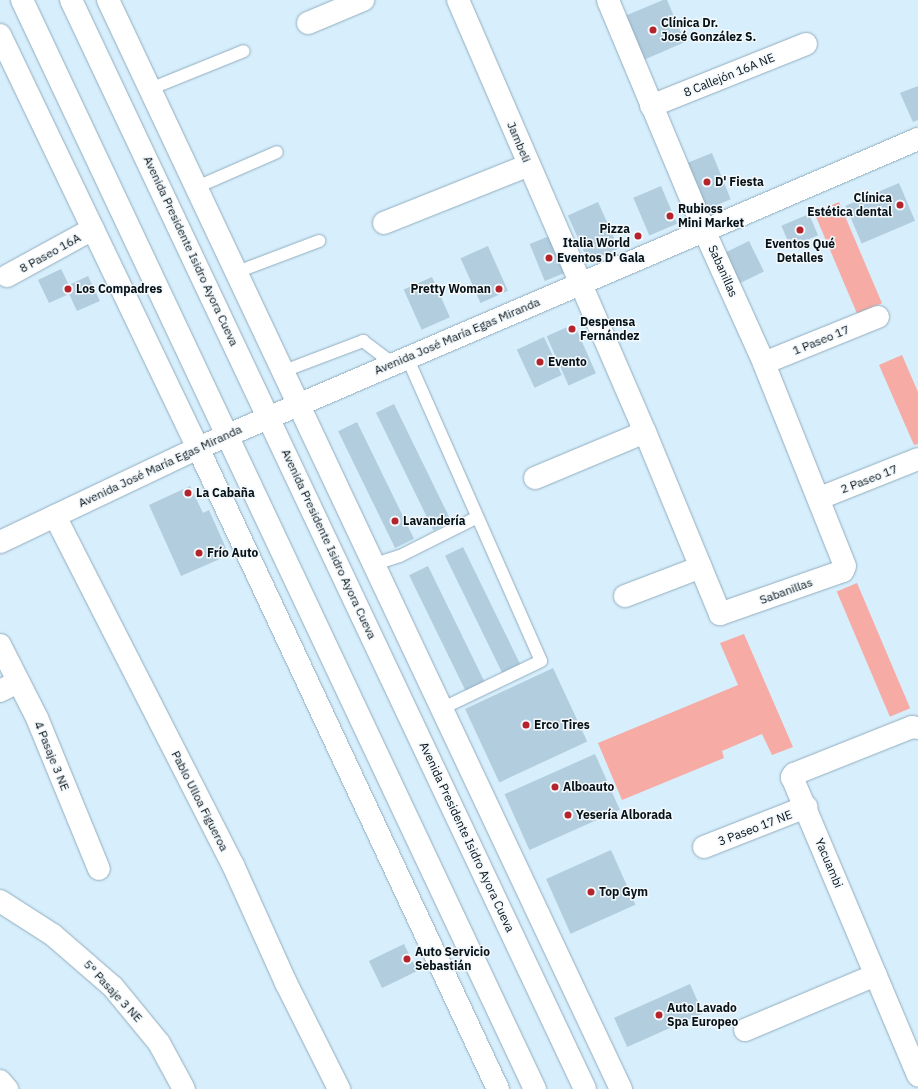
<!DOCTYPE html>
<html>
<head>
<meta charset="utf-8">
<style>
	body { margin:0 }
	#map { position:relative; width:918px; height:1089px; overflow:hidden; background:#d7eefc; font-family:"IBM Plex Sans",sans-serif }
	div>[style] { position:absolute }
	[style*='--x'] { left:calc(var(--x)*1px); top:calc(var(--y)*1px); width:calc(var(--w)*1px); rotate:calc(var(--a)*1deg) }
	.green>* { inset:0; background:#f6aba4; transform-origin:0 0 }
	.building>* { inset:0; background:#b1cdde; transform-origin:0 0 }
	.roads { filter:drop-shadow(0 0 1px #91adbe) drop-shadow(0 0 1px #91adbe) }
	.lane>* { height:12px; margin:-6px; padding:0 6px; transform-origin:6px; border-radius:6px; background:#fff }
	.street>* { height:22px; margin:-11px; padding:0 11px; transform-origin:11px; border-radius:11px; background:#fff }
	.secondary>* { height:22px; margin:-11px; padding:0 11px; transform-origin:11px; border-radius:11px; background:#fff }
	.primary>* { height:22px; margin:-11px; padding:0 11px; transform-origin:11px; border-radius:11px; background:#fff }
	.dots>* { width:11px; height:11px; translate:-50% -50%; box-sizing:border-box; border:2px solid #f2f8fc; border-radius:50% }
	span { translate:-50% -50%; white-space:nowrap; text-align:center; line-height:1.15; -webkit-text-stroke:3px #f2f8fc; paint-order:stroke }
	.poi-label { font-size:12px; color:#071217; font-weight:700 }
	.left { translate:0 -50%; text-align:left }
	.right { translate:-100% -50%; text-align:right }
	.street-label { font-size:12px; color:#071217 }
</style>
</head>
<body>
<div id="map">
	<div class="green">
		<i style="left:839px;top:202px;width:110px;height:27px;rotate:67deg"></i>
		<i style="clip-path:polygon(902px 355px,918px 392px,918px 444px,914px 445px,879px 365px)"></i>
		<i style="left:857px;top:583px;width:136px;height:22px;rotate:67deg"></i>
		<i style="clip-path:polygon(744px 634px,793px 747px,772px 755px,762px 734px,722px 751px,724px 758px,622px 800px,598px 743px,738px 685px,720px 643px)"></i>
	</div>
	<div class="building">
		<i style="clip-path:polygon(663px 0,667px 0,685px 42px,639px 62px,620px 18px)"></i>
		<i style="clip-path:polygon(918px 86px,918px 120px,913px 122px,900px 93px)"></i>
		<i style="left:712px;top:153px;width:50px;height:31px;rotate:68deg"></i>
		<i style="left:899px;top:183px;width:41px;height:58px;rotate:67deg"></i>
		<i style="left:661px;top:186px;width:41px;height:30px;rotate:67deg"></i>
		<i style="left:598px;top:202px;width:51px;height:33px;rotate:66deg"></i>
		<i style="left:809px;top:214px;width:23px;height:30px;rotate:67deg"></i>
		<i style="left:552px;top:235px;width:40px;height:24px;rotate:68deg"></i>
		<i style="left:749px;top:241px;width:34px;height:32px;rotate:64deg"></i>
		<i style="left:488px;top:246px;width:49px;height:30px;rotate:66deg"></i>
		<i style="clip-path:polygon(61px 269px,69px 285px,88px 276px,100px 301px,77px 311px,69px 294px,49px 303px,38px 280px)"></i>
		<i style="left:432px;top:277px;width:44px;height:31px;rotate:66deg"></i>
		<i style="left:574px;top:324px;width:54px;height:30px;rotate:66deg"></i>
		<i style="left:544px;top:337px;width:42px;height:30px;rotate:65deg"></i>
		<i style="left:394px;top:404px;width:131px;height:20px;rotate:64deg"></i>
		<i style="left:357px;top:422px;width:130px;height:21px;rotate:64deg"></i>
		<i style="clip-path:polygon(190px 486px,203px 513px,209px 510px,229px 555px,181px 576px,149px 505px)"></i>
		<i style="left:463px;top:547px;width:130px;height:20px;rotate:64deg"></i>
		<i style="left:428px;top:566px;width:130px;height:21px;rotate:64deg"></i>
		<i style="left:553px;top:668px;width:81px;height:97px;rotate:65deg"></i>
		<i style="left:595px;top:754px;width:61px;height:99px;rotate:66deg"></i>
		<i style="left:611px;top:850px;width:60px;height:71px;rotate:66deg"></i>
		<i style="left:404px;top:944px;width:30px;height:39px;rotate:64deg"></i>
		<i style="left:690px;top:984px;width:32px;height:83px;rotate:66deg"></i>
	</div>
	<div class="roads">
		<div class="lane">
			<i style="--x:150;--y:89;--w:101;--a:-22"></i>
			<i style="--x:197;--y:187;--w:87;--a:-23.6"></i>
			<i style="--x:237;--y:272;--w:88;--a:-20.7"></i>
			<i style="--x:407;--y:357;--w:332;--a:66.2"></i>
			<i style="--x:541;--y:661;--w:109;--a:154.4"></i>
			<i style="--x:284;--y:371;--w:85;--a:-20.8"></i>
			<i style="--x:363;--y:341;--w:38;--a:37"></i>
			<i style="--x:375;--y:564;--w:26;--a:-18"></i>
			<i style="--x:400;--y:556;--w:85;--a:-26.6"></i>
		</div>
		<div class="street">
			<i style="--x:458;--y:0;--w:471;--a:66.6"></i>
			<i style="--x:645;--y:432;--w:197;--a:67.6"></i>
			<i style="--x:720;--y:614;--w:130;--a:-19.3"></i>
			<i style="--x:843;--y:571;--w:5;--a:-68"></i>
			<i style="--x:845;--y:566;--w:219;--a:-111.8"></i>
			<i style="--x:764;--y:363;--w:146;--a:-114.3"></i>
			<i style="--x:704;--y:230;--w:249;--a:-112.7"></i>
			<i style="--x:308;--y:23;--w:60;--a:-22.7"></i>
			<i style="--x:651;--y:106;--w:167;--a:-21.8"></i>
			<i style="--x:384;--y:223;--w:156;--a:-21.8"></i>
			<i style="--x:7;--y:276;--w:98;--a:-28.7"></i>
			<i style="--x:764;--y:363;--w:123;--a:-22"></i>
			<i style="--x:535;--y:478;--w:119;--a:-22.7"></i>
			<i style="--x:820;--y:498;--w:105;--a:-21.7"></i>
			<i style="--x:55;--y:516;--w:392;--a:63"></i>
			<i style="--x:233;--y:865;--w:129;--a:65.8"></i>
			<i style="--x:286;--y:983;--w:119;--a:63.4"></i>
			<i style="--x:625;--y:596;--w:81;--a:-20.9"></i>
			<i style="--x:0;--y:645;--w:82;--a:63.1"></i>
			<i style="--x:37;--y:718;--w:163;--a:67.7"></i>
			<i style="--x:0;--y:691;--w:20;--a:-27"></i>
			<i style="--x:918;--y:728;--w:6;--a:-171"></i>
			<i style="--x:912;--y:727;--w:127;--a:158.3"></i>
			<i style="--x:794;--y:774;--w:4;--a:124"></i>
			<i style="--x:792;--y:777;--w:324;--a:67.1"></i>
			<i style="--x:704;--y:847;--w:110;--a:-21.4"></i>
			<i style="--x:0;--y:901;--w:63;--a:32.7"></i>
			<i style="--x:53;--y:935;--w:79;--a:40.9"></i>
			<i style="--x:113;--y:987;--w:72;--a:50.6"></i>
			<i style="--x:159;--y:1043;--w:52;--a:61.5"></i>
			<i style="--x:745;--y:1030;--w:142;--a:-22.8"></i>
			<i style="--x:0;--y:1081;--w:11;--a:49"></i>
		</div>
		<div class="secondary">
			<i style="--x:108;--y:0;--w:1204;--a:64.78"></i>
			<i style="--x:0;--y:35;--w:458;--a:64.4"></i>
			<i style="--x:198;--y:448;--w:708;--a:64.92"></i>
			<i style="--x:0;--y:542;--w:219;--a:-25.4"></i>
			<i style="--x:198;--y:448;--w:784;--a:-23.23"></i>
		</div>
		<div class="primary">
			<i style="--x:22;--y:0;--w:1204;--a:64.78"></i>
			<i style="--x:71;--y:0;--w:1204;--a:64.73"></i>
		</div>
	</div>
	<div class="dots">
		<i style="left:653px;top:30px;background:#b5242b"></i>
		<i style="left:707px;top:182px;background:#b5242b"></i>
		<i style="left:900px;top:205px;background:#b5242b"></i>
		<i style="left:670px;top:216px;background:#b5242b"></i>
		<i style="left:800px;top:230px;background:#b5242b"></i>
		<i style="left:638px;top:236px;background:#b5242b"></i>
		<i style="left:549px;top:258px;background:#b5242b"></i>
		<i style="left:68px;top:289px;background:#b5242b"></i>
		<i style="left:499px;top:289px;background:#b5242b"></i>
		<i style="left:572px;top:329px;background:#b5242b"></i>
		<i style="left:540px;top:362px;background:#b5242b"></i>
		<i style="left:188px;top:493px;background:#b5242b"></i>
		<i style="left:395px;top:521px;background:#b5242b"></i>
		<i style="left:199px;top:553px;background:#b5242b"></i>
		<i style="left:526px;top:725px;background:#b5242b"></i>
		<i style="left:555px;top:787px;background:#b5242b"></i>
		<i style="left:568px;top:815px;background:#b5242b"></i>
		<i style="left:591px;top:892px;background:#b5242b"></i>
		<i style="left:407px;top:959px;background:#b5242b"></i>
		<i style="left:659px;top:1015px;background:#b5242b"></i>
	</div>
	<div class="poi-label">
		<span class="left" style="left:661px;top:30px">Clínica Dr.<br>José González S.</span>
		<span class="left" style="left:715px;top:182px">D' Fiesta</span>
		<span class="right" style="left:892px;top:205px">Clínica<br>Estética dental</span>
		<span class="left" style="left:678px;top:216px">Rubioss<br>Mini Market</span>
		<span class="right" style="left:630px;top:236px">Pizza<br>Italia World</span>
		<span style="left:800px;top:251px">Eventos Qué<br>Detalles</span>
		<span class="left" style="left:557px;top:258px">Eventos D' Gala</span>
		<span class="left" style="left:76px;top:289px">Los Compadres</span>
		<span class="right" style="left:491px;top:289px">Pretty Woman</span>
		<span class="left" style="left:580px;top:329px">Despensa<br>Fernández</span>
		<span class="left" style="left:548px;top:362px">Evento</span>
		<span class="left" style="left:196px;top:493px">La Cabaña</span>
		<span class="left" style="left:403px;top:521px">Lavandería</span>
		<span class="left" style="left:207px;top:553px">Frío Auto</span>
		<span class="left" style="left:534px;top:725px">Erco Tires</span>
		<span class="left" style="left:563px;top:787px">Alboauto</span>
		<span class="left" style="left:576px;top:815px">Yesería Alborada</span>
		<span class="left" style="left:599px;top:892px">Top Gym</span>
		<span class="left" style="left:415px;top:959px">Auto Servicio<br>Sebastián</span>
		<span class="left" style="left:667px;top:1015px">Auto Lavado<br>Spa Europeo</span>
	</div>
	<div class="street-label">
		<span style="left:729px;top:75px;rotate:-22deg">8 Callejón 16A NE</span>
		<span style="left:519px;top:142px;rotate:67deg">Jambeli</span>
		<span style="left:191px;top:251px;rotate:65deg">Avenida Presidente Isidro Ayora Cueva</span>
		<span style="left:50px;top:253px;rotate:-29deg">8 Paseo 16A</span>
		<span style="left:723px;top:271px;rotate:66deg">Sabanillas</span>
		<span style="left:457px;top:336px;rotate:-23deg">Avenida José María Egas Miranda</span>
		<span style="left:821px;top:340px;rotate:-22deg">1 Paseo 17</span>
		<span style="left:160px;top:466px;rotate:-25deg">Avenida José María Egas Miranda</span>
		<span style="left:869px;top:479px;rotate:-21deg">2 Paseo 17</span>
		<span style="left:329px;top:544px;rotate:65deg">Avenida Presidente Isidro Ayora Cueva</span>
		<span style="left:786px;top:591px;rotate:-20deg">Sabanillas</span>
		<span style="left:52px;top:756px;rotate:68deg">4 Pasaje 3 NE</span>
		<span style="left:200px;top:801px;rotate:63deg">Pablo Ulloa Figueroa</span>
		<span style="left:755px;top:828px;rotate:-21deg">3 Paseo 17 NE</span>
		<span style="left:467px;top:837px;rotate:65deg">Avenida Presidente Isidro Ayora Cueva</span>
		<span style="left:829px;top:863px;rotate:67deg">Yacuambi</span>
		<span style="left:113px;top:991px;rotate:47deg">5° Pasaje 3 NE</span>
	</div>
</div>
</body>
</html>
